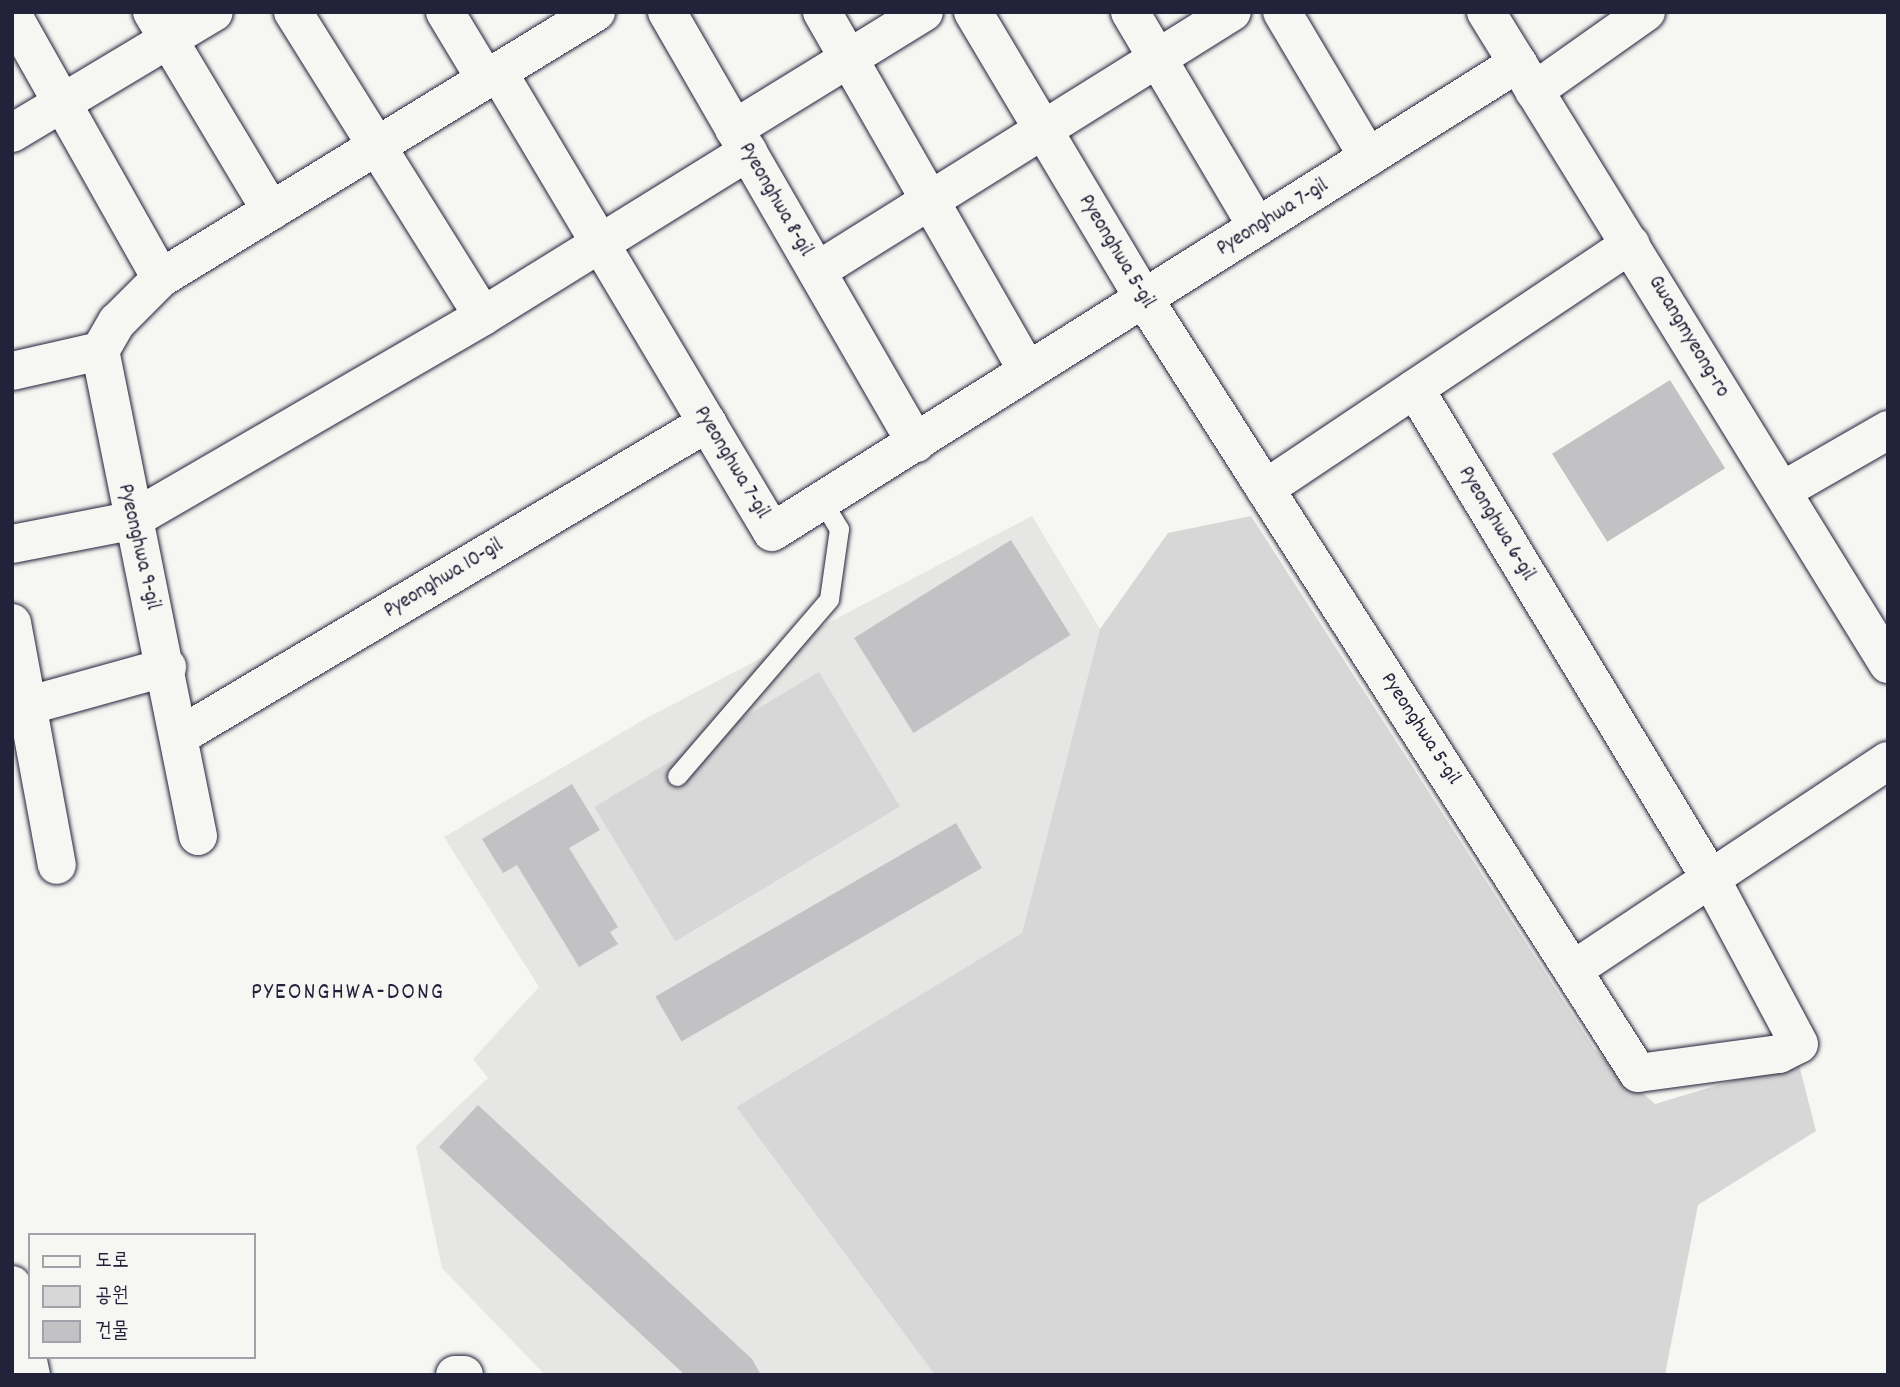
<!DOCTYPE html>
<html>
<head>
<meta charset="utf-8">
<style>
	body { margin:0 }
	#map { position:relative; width:1900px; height:1387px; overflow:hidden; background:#f6f6f2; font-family:Dekko,"Poor Story",sans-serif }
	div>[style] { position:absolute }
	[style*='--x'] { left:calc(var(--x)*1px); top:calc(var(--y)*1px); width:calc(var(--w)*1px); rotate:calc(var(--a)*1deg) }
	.built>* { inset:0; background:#e6e6e4 }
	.green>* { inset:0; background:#d7d7d7; transform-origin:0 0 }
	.building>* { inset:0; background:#c2c2c4; transform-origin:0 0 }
	.roads { filter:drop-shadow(0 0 2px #22223b) drop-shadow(0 0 2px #22223b) }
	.lane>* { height:19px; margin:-9.5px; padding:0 9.5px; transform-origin:9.5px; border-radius:9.5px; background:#f6f6f2 }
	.street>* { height:38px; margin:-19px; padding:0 19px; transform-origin:19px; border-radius:19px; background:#f6f6f2 }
	.secondary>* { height:38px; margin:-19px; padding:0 19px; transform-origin:19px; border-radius:19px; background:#f6f6f2 }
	span { translate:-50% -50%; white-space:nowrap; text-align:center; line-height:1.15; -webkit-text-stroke:5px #f6f6f2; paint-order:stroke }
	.street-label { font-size:21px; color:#22223b }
	.quarter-label { font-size:24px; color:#22223b; letter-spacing:2px }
	.frame { position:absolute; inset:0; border:14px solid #22223b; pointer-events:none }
	.legend { position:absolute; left:28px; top:1233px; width:228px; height:126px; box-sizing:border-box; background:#f6f6f2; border:2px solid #a1a1a9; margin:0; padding:9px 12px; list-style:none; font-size:21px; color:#22223b }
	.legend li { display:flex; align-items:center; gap:14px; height:35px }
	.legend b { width:35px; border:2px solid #a1a1a9 }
</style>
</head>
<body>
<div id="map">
	<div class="built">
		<i style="clip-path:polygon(1032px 516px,1100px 629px,1022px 933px,736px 1107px,935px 1375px,545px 1375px,442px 1268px,416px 1146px,488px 1078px,473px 1059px,539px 987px,444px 837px,645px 719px)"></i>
	</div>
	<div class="green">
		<i style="clip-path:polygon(1251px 516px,1595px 1050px,1655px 1104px,1798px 1061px,1816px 1131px,1698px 1205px,1665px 1375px,935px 1375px,736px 1107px,1022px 933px,1100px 629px,1168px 533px)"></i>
		<i style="left:819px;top:672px;width:157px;height:262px;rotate:59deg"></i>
	</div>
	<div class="building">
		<i style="left:1670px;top:380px;width:104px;height:139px;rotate:58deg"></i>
		<i style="left:1011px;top:540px;width:112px;height:185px;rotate:58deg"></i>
		<i style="clip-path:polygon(572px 784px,600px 830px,569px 848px,618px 927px,610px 932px,618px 944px,579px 967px,517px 865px,503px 873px,482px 839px)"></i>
		<i style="left:956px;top:823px;width:52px;height:347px;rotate:60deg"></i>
		<i style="clip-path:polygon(478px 1105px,752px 1359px,761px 1375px,685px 1375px,439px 1147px)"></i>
	</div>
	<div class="roads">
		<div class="lane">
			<i style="--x:677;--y:776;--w:233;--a:-49.3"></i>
			<i style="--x:829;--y:599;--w:71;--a:-81.9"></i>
			<i style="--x:839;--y:529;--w:33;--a:-121"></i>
		</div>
		<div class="street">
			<i style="--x:152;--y:12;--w:232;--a:59.1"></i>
			<i style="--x:293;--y:12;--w:358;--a:58"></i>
			<i style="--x:445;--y:12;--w:79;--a:58.9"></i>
			<i style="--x:667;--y:12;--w:498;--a:60"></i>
			<i style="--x:822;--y:12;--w:414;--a:60.2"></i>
			<i style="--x:973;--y:12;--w:334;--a:59.2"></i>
			<i style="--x:1144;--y:299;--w:918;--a:57.45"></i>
			<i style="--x:1638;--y:1073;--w:142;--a:-7.7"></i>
			<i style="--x:1779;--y:1054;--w:22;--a:-27"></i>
			<i style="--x:1799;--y:1044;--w:185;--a:-118.1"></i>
			<i style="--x:1712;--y:881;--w:575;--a:-121.12"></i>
			<i style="--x:1130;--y:12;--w:250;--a:59.4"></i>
			<i style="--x:1282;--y:12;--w:169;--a:59.3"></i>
			<i style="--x:12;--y:14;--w:303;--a:60.6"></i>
			<i style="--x:498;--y:72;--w:535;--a:59.22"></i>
			<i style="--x:772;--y:532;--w:881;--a:-32.16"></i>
			<i style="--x:1534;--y:91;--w:137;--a:-35.2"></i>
			<i style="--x:734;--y:129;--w:223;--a:-31.6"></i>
			<i style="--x:12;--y:133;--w:235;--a:-30.9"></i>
			<i style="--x:817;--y:271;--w:489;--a:-32"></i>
			<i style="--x:12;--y:371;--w:90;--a:-12.8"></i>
			<i style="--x:1265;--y:489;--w:440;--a:-33.8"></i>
			<i style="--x:1782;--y:491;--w:122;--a:-29.9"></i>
			<i style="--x:12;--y:544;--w:120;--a:-11"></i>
			<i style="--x:130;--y:521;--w:408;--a:-30.1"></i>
			<i style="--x:483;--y:316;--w:312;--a:-31.8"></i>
			<i style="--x:12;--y:623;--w:246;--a:79.5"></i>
			<i style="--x:12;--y:710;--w:161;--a:-15.5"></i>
			<i style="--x:181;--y:735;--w:612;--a:-30.67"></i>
			<i style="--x:198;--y:836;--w:495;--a:-101.4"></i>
			<i style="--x:100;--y:351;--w:34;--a:-60"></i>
			<i style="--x:117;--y:322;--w:62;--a:-45"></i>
			<i style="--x:161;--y:278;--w:510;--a:-31.45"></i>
			<i style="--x:1576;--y:968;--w:374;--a:-33.6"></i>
			<i style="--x:12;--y:1285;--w:92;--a:78.1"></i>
			<i style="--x:455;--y:1375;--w:9;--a:0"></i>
		</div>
		<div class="secondary">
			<i style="--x:1486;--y:12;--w:766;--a:58.34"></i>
		</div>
	</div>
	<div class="street-label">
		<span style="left:775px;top:200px;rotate:60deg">Pyeonghwa 8-gil</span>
		<span style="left:1273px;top:218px;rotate:-32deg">Pyeonghwa 7-gil</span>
		<span style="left:1116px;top:252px;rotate:59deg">Pyeonghwa 5-gil</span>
		<span style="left:1688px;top:337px;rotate:59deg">Gwangmyeong-ro</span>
		<span style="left:731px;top:463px;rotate:59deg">Pyeonghwa 7-gil</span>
		<span style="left:1496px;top:524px;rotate:59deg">Pyeonghwa 6-gil</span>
		<span style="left:138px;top:547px;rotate:77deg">Pyeonghwa 9-gil</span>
		<span style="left:444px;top:579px;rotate:-31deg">Pyeonghwa 10-gil</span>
		<span style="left:1420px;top:729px;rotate:57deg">Pyeonghwa 5-gil</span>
	</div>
	<div class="quarter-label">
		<span style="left:348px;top:994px">PYEONGHWA-DONG</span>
	</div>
	<div class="frame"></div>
	<ul class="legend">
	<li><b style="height:9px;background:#f6f6f2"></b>도로</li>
	<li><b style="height:19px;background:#d7d7d7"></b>공원</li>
	<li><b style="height:19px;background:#c2c2c4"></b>건물</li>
	</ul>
</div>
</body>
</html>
